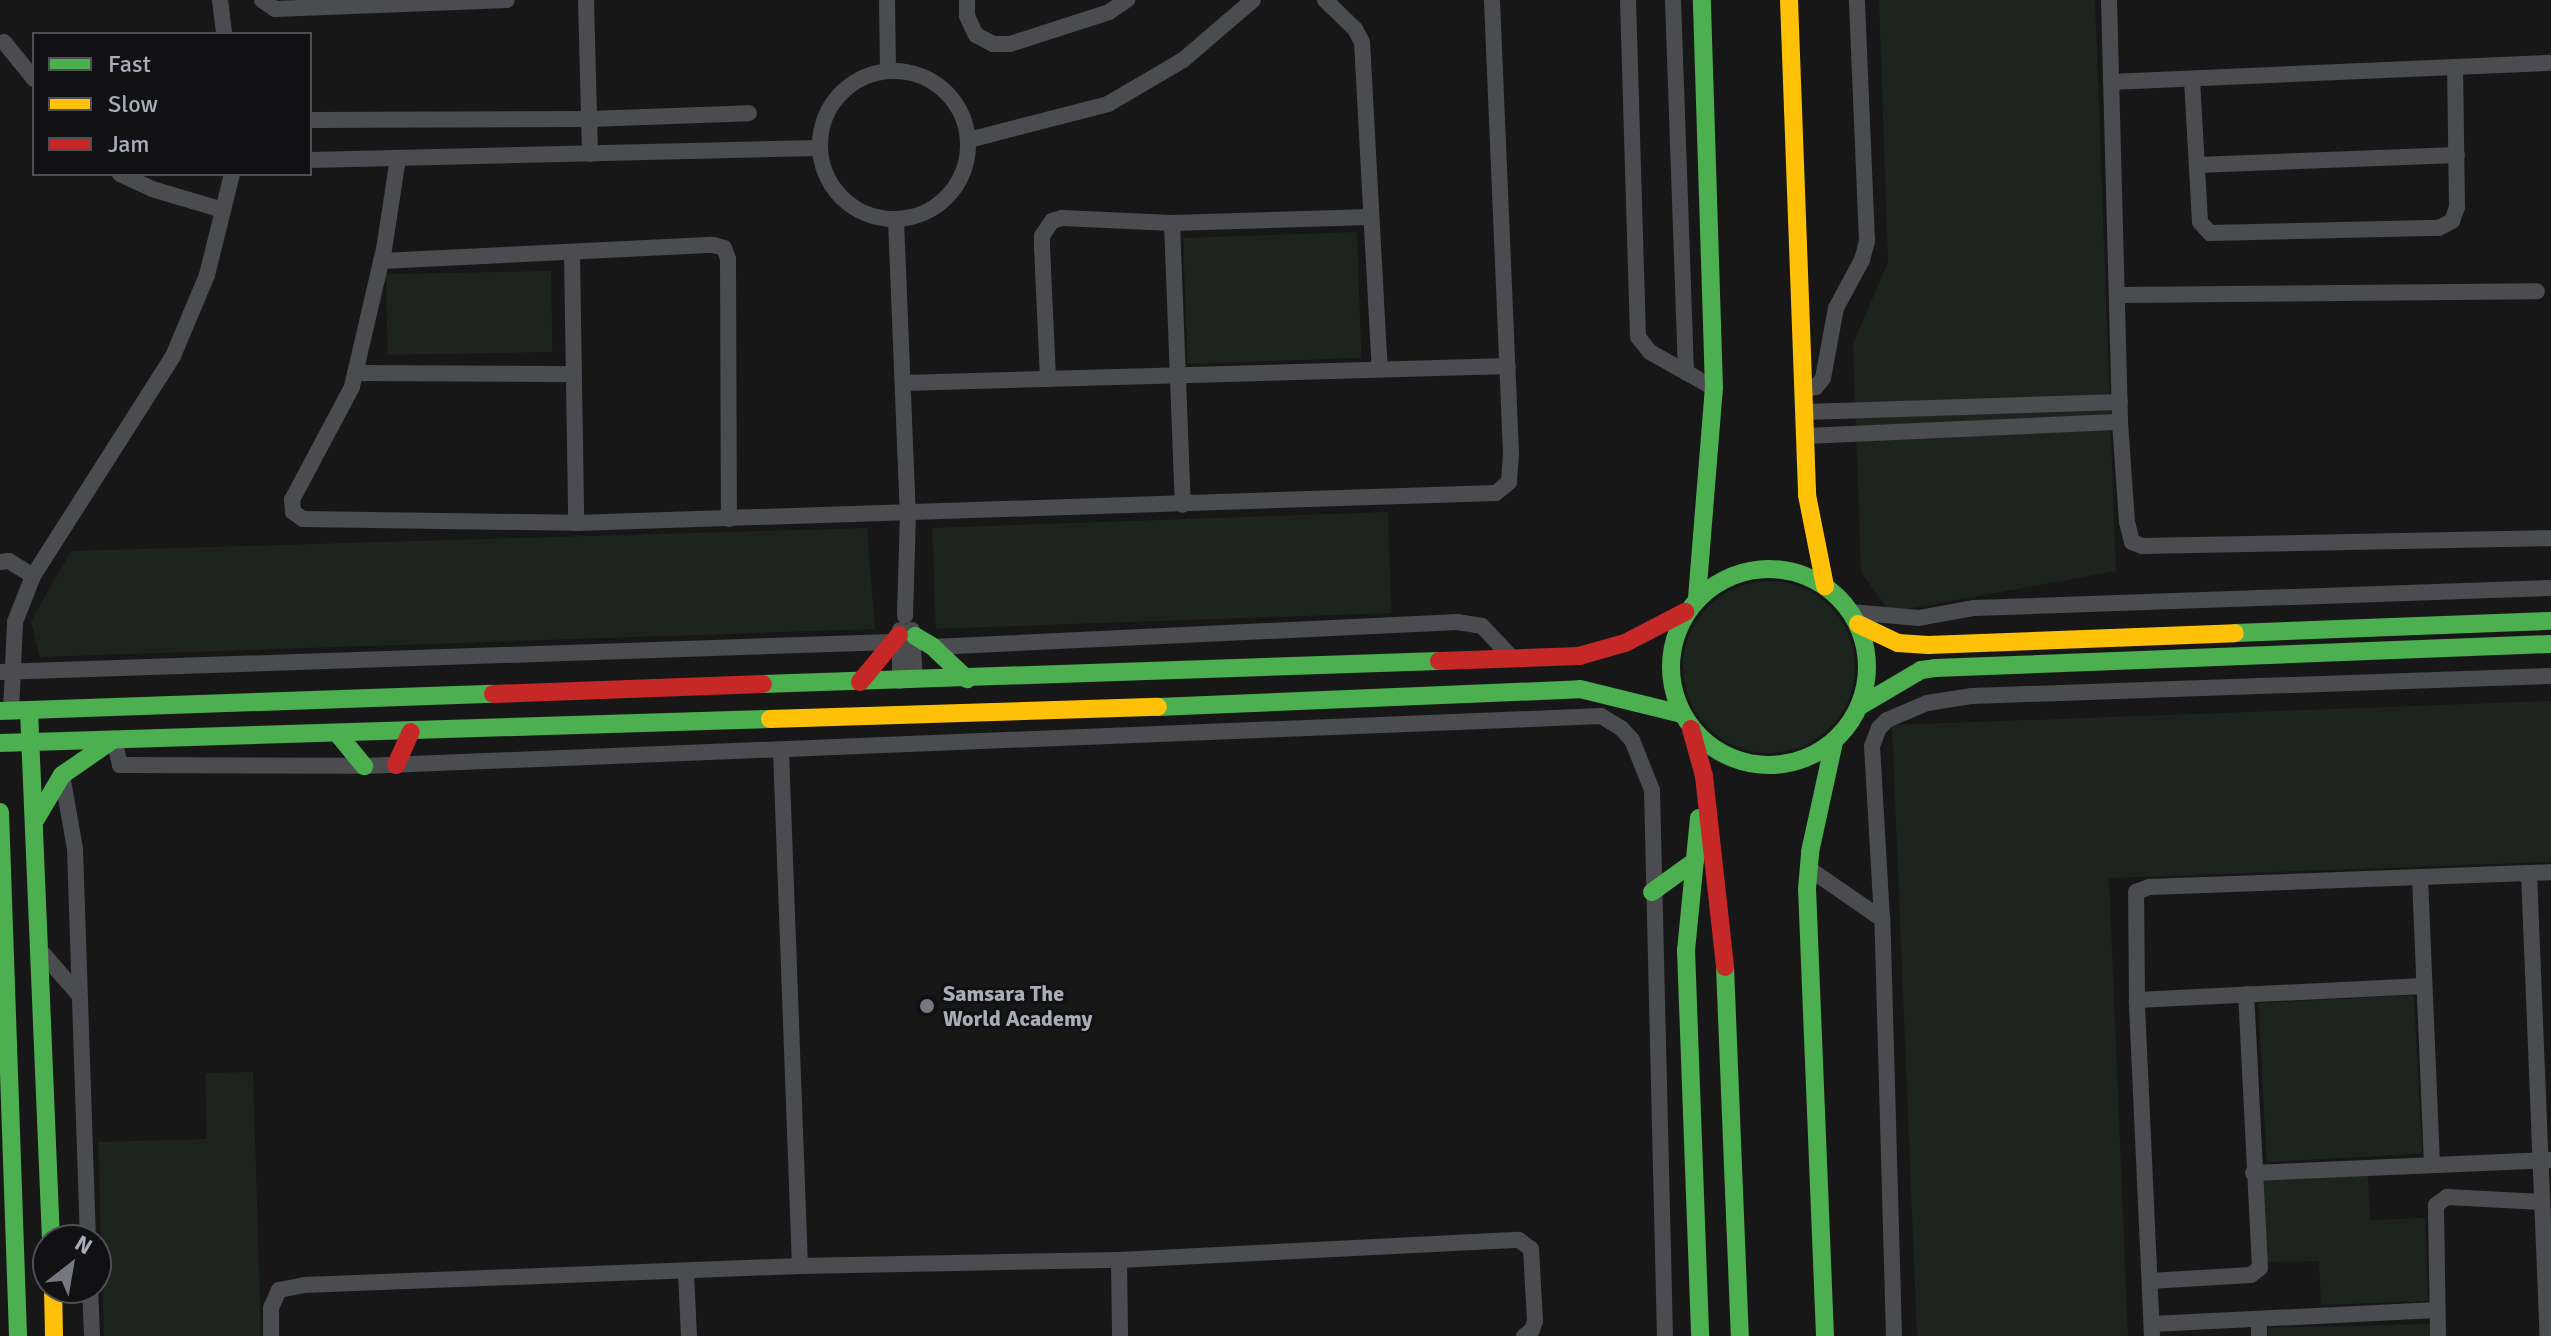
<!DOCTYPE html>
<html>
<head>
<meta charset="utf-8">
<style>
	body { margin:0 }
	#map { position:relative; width:2551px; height:1336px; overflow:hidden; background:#171717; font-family:Signika,sans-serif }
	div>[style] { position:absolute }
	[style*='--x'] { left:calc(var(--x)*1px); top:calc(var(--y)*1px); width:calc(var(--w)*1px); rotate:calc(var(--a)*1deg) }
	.green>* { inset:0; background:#1d241e; transform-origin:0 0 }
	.round { border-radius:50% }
	.street>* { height:16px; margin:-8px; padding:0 8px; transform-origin:8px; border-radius:8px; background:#4b4c50 }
	.street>.ring { margin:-8px; padding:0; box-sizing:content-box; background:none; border:16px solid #4b4c50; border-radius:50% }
	.fast>* { height:18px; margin:-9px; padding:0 9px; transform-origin:9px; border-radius:9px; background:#4caf50 }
	.fast>.ring { margin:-9px; padding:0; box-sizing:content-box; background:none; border:18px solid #4caf50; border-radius:50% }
	.slow>* { height:18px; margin:-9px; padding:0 9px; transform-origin:9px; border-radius:9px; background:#ffc107 }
	.jam>* { height:18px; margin:-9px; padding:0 9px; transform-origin:9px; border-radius:9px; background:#c62828 }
	.dots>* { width:22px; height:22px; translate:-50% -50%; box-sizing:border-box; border:4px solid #111113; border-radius:50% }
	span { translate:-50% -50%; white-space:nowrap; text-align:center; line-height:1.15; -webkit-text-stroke:6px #111113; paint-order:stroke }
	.poi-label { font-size:22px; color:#a8adb8; font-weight:700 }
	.left { translate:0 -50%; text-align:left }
	.legend { position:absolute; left:32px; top:32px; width:280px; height:144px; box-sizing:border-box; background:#111113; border:2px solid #4d4f55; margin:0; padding:10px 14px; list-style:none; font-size:24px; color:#a8adb8 }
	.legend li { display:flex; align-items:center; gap:16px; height:40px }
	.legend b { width:40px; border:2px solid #4d4f55 }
	.north { position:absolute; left:32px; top:1224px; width:80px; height:80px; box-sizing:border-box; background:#111113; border:2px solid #4d4f55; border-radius:50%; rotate:31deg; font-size:22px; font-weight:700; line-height:32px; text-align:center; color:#a8adb8 }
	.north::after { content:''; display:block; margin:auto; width:28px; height:36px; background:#757880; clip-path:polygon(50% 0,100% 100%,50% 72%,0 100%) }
</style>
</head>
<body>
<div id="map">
	<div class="green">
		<i style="clip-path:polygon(1879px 0,2095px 0,2116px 571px,1890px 612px,1861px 572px,1853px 344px,1888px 262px)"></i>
		<i style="left:1357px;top:232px;width:126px;height:174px;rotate:88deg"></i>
		<i style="left:551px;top:271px;width:81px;height:165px;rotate:89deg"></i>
		<i style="left:1388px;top:512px;width:101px;height:456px;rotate:88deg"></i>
		<i style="clip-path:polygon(867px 528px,875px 629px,40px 657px,31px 621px,71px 551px)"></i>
		<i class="round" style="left:1683px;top:581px;width:172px;height:172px"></i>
		<i style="clip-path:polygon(2551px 701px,2551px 862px,2109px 878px,2128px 1336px,1917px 1336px,1892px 725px)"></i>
		<i style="left:2414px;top:995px;width:159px;height:156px;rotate:87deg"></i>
		<i style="clip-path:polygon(253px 1072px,261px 1336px,104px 1336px,98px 1142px,207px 1139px,205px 1073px)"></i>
		<i style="clip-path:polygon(2368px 1176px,2370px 1220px,2425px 1218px,2428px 1301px,2321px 1305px,2319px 1261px,2267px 1262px,2263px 1179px)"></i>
		<i style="clip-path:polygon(2430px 1324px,2430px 1336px,2268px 1336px,2268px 1328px)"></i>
	</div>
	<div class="street">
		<i style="--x:220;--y:0;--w:34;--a:83"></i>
		<i style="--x:262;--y:0;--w:16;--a:35"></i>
		<i style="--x:275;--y:9;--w:232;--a:-2.2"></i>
		<i style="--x:586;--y:0;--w:154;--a:88.5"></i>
		<i style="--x:887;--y:0;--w:70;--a:89.2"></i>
		<i style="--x:967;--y:0;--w:16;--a:90"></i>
		<i style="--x:967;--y:16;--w:21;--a:65"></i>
		<i style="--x:976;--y:35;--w:19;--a:28"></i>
		<i style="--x:993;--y:44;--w:17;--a:0"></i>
		<i style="--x:1010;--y:44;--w:104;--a:-17.9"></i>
		<i style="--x:1109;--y:12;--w:22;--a:-34"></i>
		<i style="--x:1325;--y:0;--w:42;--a:44"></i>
		<i style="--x:1355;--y:29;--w:15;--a:62"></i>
		<i style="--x:1362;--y:42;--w:328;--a:86.9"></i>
		<i style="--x:1628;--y:0;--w:337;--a:88.3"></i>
		<i style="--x:1638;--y:337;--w:19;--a:51"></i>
		<i style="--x:1650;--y:352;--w:73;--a:29.4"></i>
		<i style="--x:1673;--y:0;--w:373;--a:88"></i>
		<i style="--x:2109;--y:0;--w:422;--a:88.5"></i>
		<i style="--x:2120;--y:422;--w:100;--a:86"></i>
		<i style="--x:2127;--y:522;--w:21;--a:76"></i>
		<i style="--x:2132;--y:542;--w:11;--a:22"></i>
		<i style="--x:2142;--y:546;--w:409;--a:-1.1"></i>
		<i style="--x:4;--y:42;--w:48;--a:51"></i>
		<i class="ring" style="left:820px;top:71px;width:132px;height:132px"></i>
		<i style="--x:2192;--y:79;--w:143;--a:86.8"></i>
		<i style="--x:2200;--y:222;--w:15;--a:48"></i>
		<i style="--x:2210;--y:233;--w:229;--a:-1.3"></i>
		<i style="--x:2439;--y:228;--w:15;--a:-28"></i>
		<i style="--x:2452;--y:221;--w:15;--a:-70"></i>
		<i style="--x:2457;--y:207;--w:140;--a:-90.8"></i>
		<i style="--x:2111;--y:82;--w:440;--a:-2.5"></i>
		<i style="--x:310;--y:120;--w:279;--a:-0.2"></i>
		<i style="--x:589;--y:119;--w:160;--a:-2.1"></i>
		<i style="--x:969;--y:140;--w:144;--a:-14.5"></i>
		<i style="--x:1108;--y:104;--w:87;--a:-30.4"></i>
		<i style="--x:1183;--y:60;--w:92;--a:-40.6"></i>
		<i style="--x:398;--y:158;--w:92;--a:98.7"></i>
		<i style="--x:384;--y:249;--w:142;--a:103.1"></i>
		<i style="--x:352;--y:387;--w:128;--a:118"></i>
		<i style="--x:292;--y:500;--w:12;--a:85"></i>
		<i style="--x:293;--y:512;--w:12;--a:35"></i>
		<i style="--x:303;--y:519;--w:273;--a:0.8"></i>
		<i style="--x:576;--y:523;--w:920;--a:-1.87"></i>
		<i style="--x:1496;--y:493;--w:17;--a:-40"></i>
		<i style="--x:1509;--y:482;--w:28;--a:-86"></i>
		<i style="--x:1511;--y:454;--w:454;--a:-92.4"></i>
		<i style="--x:310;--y:160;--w:509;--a:-1.35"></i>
		<i style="--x:2197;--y:165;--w:260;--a:-2.2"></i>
		<i style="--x:120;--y:174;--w:35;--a:25"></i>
		<i style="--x:152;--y:189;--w:74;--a:16.5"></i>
		<i style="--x:896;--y:220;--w:294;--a:87.7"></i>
		<i style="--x:908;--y:514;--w:102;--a:91.7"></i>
		<i style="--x:1172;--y:223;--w:282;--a:87.8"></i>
		<i style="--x:572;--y:254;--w:269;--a:89.1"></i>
		<i style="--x:381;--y:261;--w:332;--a:-2.8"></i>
		<i style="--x:713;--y:245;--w:11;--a:15"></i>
		<i style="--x:724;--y:248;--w:12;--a:70"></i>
		<i style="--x:728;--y:259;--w:260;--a:89.8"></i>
		<i style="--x:2117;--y:295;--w:420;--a:-0.5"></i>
		<i style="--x:355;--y:373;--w:218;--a:0.3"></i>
		<i style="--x:1048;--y:379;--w:130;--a:-92.6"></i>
		<i style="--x:1042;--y:249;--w:13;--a:-90"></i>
		<i style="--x:1042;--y:236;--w:18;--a:-56"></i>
		<i style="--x:1052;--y:221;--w:10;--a:-17"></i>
		<i style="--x:1062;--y:218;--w:110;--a:2.6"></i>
		<i style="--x:1172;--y:223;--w:199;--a:-1.7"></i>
		<i style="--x:903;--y:383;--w:605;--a:-1.61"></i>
		<i style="--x:1806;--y:389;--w:10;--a:-11"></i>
		<i style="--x:1816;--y:387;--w:11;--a:-52"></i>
		<i style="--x:1823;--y:378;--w:71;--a:-79.5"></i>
		<i style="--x:1836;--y:308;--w:55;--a:-61.6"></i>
		<i style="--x:1862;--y:260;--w:20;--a:-75"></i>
		<i style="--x:1867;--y:241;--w:241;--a:-92.4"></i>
		<i style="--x:1805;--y:412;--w:315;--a:-1.8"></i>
		<i style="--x:1806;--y:436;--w:314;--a:-2.6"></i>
		<i style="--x:0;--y:562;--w:9;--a:-6"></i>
		<i style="--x:9;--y:561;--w:28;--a:32"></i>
		<i style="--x:1851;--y:612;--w:68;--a:5"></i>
		<i style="--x:1919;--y:618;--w:56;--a:-10.3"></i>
		<i style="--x:1974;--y:608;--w:577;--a:-1.99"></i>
		<i style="--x:900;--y:630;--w:51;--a:90"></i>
		<i style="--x:912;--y:630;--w:50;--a:86.6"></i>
		<i style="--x:933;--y:647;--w:525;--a:-2.73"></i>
		<i style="--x:1457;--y:622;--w:25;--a:9"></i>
		<i style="--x:1482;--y:626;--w:45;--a:46.8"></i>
		<i style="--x:0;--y:672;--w:893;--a:-1.93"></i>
		<i style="--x:11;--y:711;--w:89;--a:-87.4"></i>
		<i style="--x:15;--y:622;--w:49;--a:-68.6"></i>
		<i style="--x:33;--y:576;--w:261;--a:-57.5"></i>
		<i style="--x:173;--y:356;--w:88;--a:-67.2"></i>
		<i style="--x:207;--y:275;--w:104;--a:-76.1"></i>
		<i style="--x:114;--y:739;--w:27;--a:77"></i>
		<i style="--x:120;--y:765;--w:244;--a:0.2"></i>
		<i style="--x:364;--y:766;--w:1238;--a:-2.31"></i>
		<i style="--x:1601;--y:716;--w:23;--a:31"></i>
		<i style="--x:1621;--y:728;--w:16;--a:47"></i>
		<i style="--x:1632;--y:740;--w:54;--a:68.2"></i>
		<i style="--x:1652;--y:790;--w:546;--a:88.64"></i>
		<i style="--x:781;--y:751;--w:515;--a:87.89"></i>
		<i style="--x:62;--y:775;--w:75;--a:80"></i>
		<i style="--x:75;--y:849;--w:391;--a:88.1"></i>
		<i style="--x:1808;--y:868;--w:90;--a:34.6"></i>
		<i style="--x:2529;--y:873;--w:463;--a:87.7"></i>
		<i style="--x:2420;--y:878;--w:287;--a:87.6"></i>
		<i style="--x:39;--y:949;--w:61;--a:49"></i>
		<i style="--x:2137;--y:1000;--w:287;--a:-2.8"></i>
		<i style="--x:2253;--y:1173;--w:298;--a:-2.5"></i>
		<i style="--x:1119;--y:1260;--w:76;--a:89.2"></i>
		<i style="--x:686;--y:1273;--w:63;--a:87.3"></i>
		<i style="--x:2150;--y:1281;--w:101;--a:-3.4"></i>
		<i style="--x:2251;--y:1275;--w:11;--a:-38"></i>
		<i style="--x:2260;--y:1268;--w:274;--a:-92.9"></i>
		<i style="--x:90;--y:1288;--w:48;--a:87.6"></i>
		<i style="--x:2259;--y:1319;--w:17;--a:90"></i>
		<i style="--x:2152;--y:1324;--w:285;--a:-2.8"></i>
		<i style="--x:271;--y:1336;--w:28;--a:-90"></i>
		<i style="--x:271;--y:1308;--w:20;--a:-66"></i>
		<i style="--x:279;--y:1290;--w:25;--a:-11"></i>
		<i style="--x:304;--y:1285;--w:496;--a:-2.2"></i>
		<i style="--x:800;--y:1266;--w:319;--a:-1.1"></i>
		<i style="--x:1119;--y:1260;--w:400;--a:-2.9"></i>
		<i style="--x:1519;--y:1240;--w:15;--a:37"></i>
		<i style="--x:1531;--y:1249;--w:72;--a:86.8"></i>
		<i style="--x:1535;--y:1321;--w:9;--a:108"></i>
		<i style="--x:1532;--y:1330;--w:10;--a:143"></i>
		<i style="--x:1894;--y:1336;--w:417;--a:-91.6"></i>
		<i style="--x:1882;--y:919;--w:173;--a:-93.3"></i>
		<i style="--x:1872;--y:746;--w:19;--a:-69"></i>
		<i style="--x:1879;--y:728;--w:11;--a:-45"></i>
		<i style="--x:1887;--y:720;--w:43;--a:-23"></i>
		<i style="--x:1927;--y:703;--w:46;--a:-8.8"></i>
		<i style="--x:1972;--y:696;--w:579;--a:-1.98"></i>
		<i style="--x:2152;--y:1336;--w:336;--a:-92.6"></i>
		<i style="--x:2137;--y:1000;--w:108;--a:-90.5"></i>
		<i style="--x:2136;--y:892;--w:14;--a:-21"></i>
		<i style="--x:2149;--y:887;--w:402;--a:-2.1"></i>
		<i style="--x:2438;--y:1336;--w:131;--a:-90.9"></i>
		<i style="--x:2436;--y:1205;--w:14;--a:-36"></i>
		<i style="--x:2447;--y:1197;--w:95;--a:3"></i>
	</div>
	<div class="fast">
		<i class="ring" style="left:1671px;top:569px;width:178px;height:178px"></i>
		<i style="--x:1697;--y:598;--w:211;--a:-85.4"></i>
		<i style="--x:1714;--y:388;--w:388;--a:-91.8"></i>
		<i style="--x:2235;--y:633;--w:316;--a:-2.2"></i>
		<i style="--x:915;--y:636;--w:21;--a:31"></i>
		<i style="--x:933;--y:647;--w:47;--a:43.3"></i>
		<i style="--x:763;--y:684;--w:676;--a:-1.95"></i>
		<i style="--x:1860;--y:706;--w:71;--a:-30.5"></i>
		<i style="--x:1921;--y:670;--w:14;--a:-8"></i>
		<i style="--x:1935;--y:668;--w:616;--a:-2.23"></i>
		<i style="--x:1158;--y:707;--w:422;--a:-2.4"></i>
		<i style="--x:1580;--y:689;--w:105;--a:13.8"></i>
		<i style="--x:29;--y:710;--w:530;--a:87.62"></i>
		<i style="--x:0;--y:711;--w:493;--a:-2"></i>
		<i style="--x:337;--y:733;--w:43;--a:50.7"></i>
		<i style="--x:0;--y:743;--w:770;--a:-1.79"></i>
		<i style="--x:0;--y:812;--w:524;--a:88.03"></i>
		<i style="--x:1699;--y:818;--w:133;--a:95.6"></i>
		<i style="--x:1686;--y:950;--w:386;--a:87.9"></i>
		<i style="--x:36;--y:819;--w:51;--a:-59.4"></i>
		<i style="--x:62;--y:775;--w:62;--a:-34.5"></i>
		<i style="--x:1652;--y:892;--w:53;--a:-35.8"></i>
		<i style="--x:1725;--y:967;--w:369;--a:87.7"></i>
		<i style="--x:1825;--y:1336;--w:447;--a:-92.3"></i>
		<i style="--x:1807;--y:889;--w:37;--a:-85"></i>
		<i style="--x:1810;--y:852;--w:113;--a:-77.7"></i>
	</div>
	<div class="slow">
		<i style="--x:1789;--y:0;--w:495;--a:87.9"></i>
		<i style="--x:1807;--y:495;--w:93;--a:78.8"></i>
		<i style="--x:1858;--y:624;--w:44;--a:25.4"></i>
		<i style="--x:1898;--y:643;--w:30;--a:4"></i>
		<i style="--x:1928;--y:645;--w:307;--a:-2.2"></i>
		<i style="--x:770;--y:719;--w:388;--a:-1.8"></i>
		<i style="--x:53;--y:1288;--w:48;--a:88.8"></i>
	</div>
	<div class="jam">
		<i style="--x:1439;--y:661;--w:140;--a:-2"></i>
		<i style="--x:1579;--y:656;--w:48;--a:-15.8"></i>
		<i style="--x:1625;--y:643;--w:68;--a:-27.3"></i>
		<i style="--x:860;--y:682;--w:61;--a:-50.3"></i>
		<i style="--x:493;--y:694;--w:270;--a:-2.1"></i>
		<i style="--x:1691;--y:729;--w:49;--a:74.5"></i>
		<i style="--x:1704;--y:776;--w:192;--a:83.7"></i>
		<i style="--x:396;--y:765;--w:36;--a:-66"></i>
	</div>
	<div class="dots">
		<i style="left:927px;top:1006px;background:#757880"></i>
	</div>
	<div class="poi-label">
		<span class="left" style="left:943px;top:1006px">Samsara The<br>World Academy</span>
	</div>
	<ul class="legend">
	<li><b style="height:10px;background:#4caf50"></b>Fast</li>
	<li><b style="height:10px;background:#ffc107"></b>Slow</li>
	<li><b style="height:10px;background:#c62828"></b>Jam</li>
	</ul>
	<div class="north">N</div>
</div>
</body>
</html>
